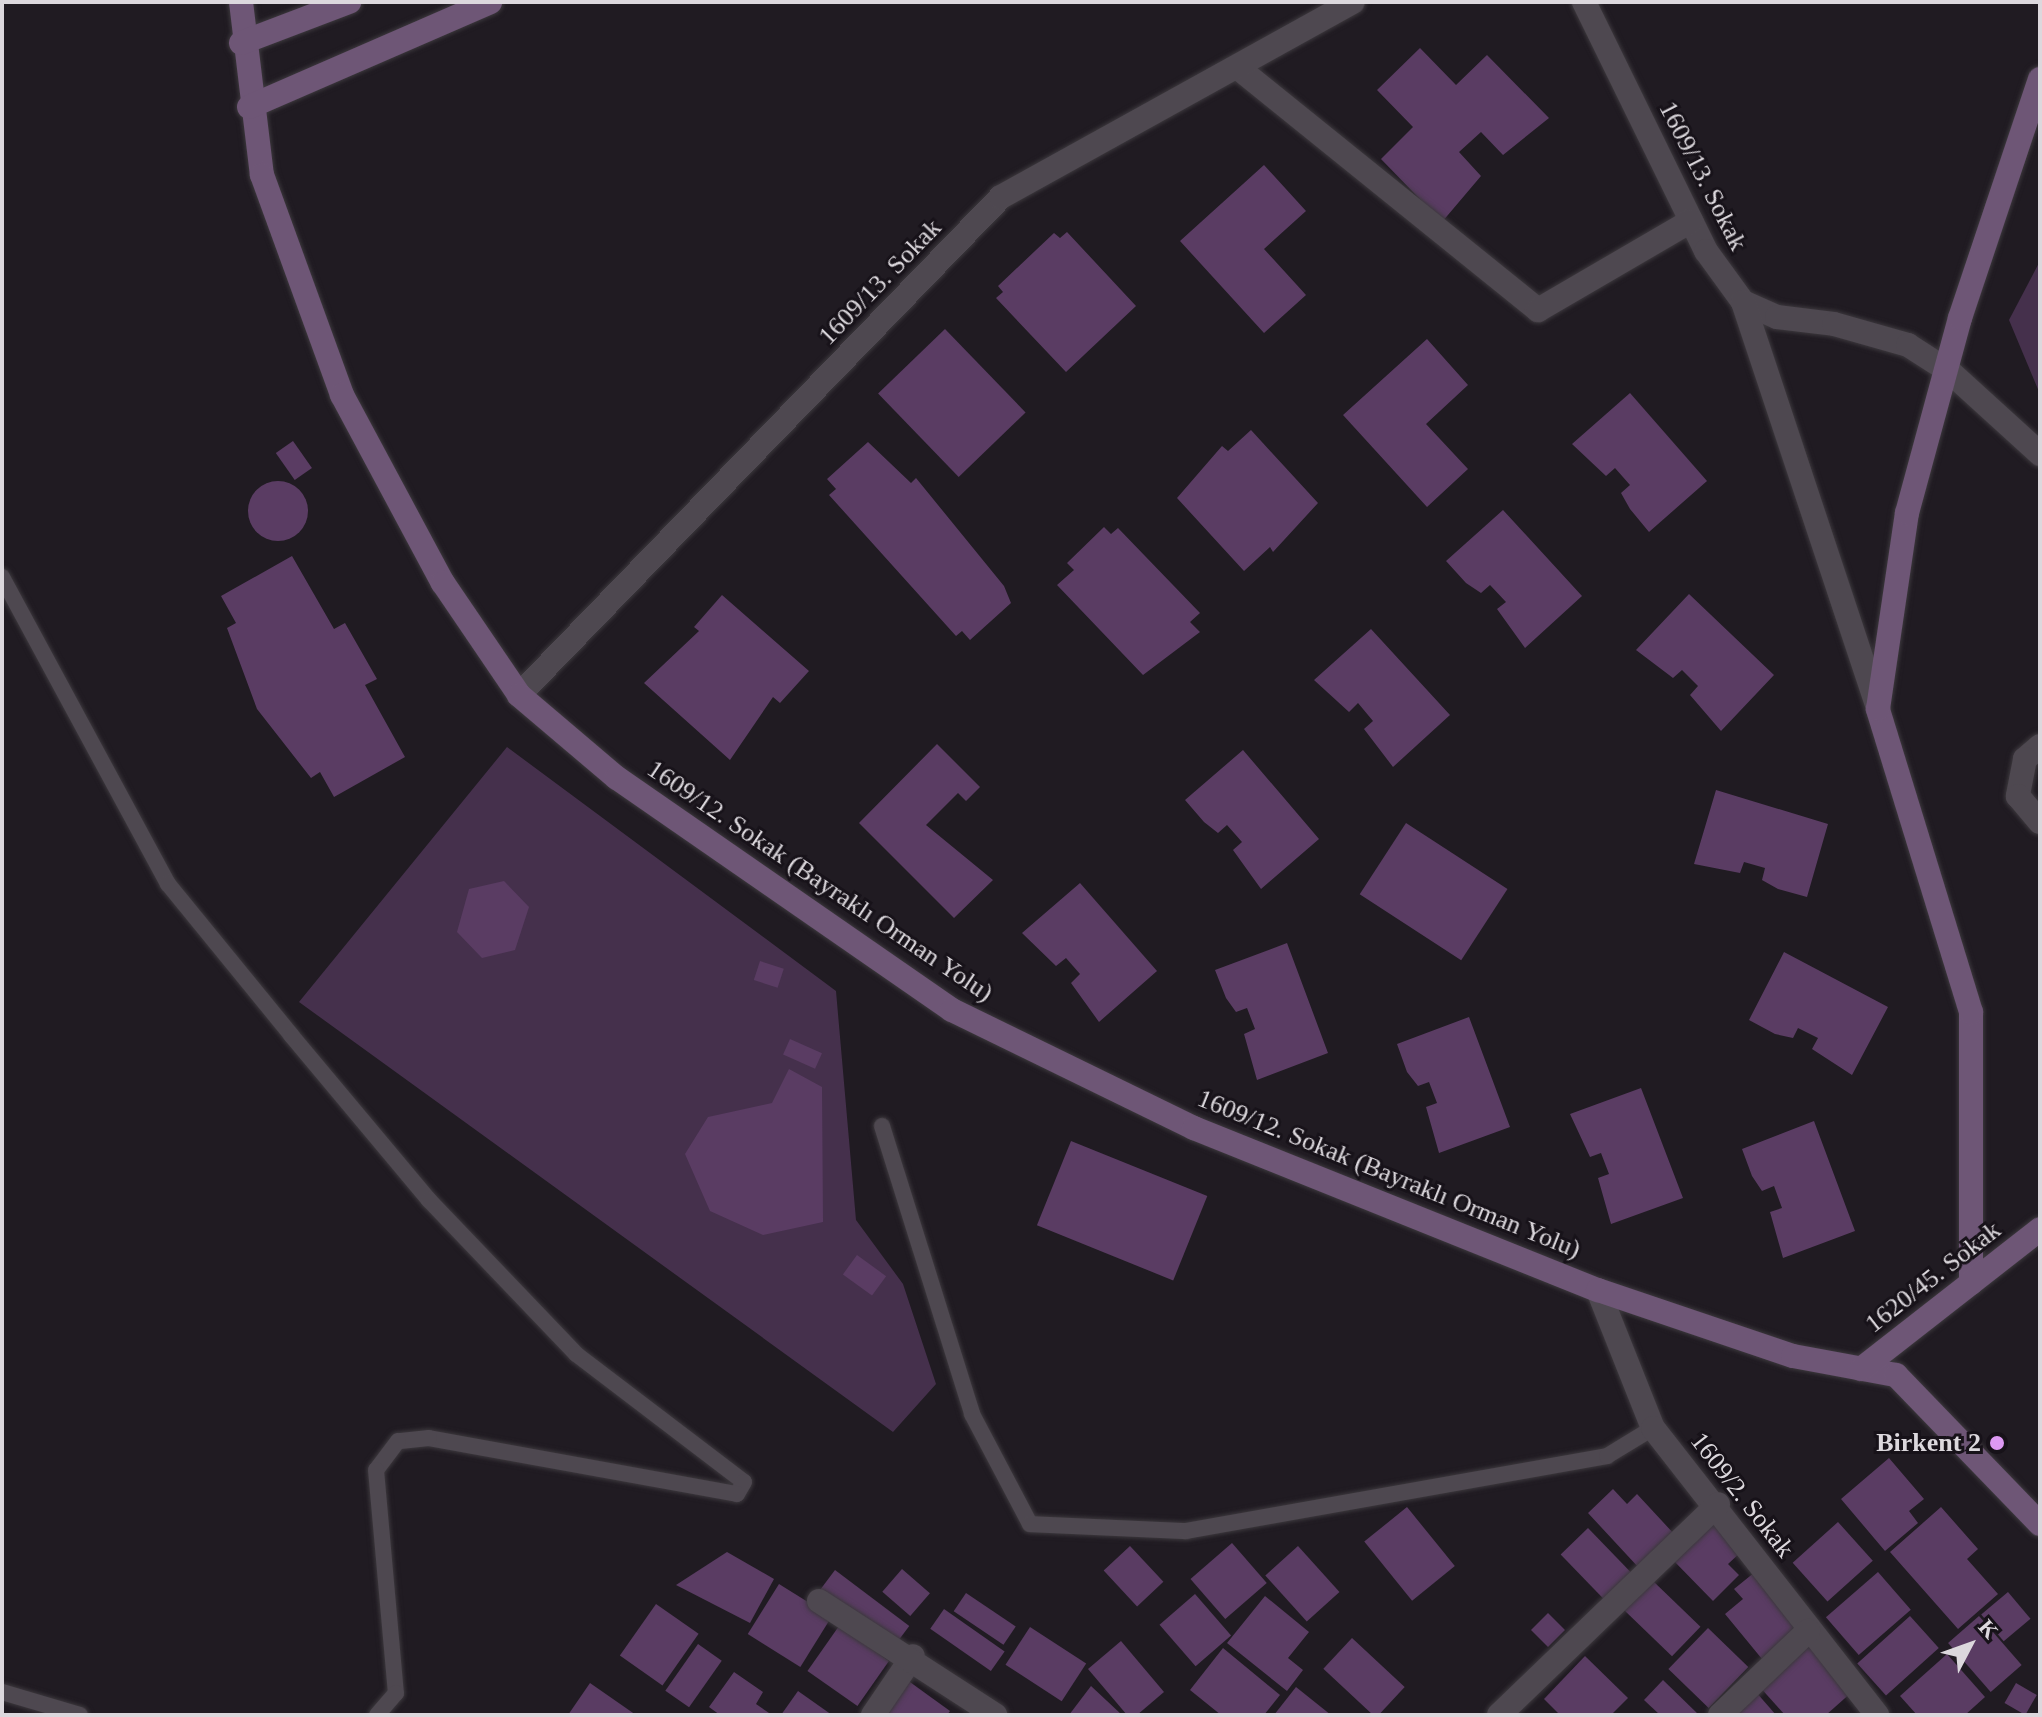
<!DOCTYPE html>
<html>
<head>
<meta charset="utf-8">
<style>
	body { margin:0 }
	#map { position:relative; width:2042px; height:1717px; overflow:hidden; background:#201b22; font-family:Georgia,serif }
	div>[style] { position:absolute }
	[style*='--x'] { left:calc(var(--x)*1px); top:calc(var(--y)*1px); width:calc(var(--w)*1px); rotate:calc(var(--a)*1deg) }
	.green>* { inset:0; background:#45304c }
	.building>* { inset:0; background:#5a3c63; transform-origin:0 0 }
	.round { border-radius:50% }
	.roads { filter:drop-shadow(0 0 2px #3c383d) drop-shadow(0 0 2px #3c383d) }
	.service>* { height:16px; margin:-8px; padding:0 8px; transform-origin:8px; border-radius:8px; background:#4e4850 }
	.minor>* { height:24px; margin:-12px; padding:0 12px; transform-origin:12px; border-radius:12px; background:#4e4850 }
	.tertiary>* { height:24px; margin:-12px; padding:0 12px; transform-origin:12px; border-radius:12px; background:#4e4850 }
	.secondary>* { height:24px; margin:-12px; padding:0 12px; transform-origin:12px; border-radius:12px; background:#6e5676 }
	.dots>* { width:22px; height:22px; translate:-50% -50%; box-sizing:border-box; border:4px solid #171219; border-radius:50% }
	span { translate:-50% -50%; white-space:nowrap; text-align:center; line-height:1.15; -webkit-text-stroke:6px #171219; paint-order:stroke }
	.street-label { font-size:26px; color:#dcd8dd }
	.poi-label { font-size:26px; color:#dcd8dd; font-weight:700 }
	.right { translate:-100% -50%; text-align:right }
	.frame { position:absolute; inset:0; border:4px solid #dcd8dd; pointer-events:none }
	.north { position:absolute; left:1930px; top:1605px; width:80px; height:80px; -webkit-text-stroke:6px #171219; paint-order:stroke; rotate:49deg; font-size:22px; font-weight:700; line-height:32px; text-align:center; color:#dcd8dd }
	.north::after { content:''; display:block; margin:auto; width:28px; height:36px; background:#dcd8dd; clip-path:polygon(50% 0,100% 100%,50% 72%,0 100%) }
</style>
</head>
<body>
<div id="map">
	<div class="green">
		<i style="clip-path:polygon(2040px 261px,2040px 394px,2009px 320px)"></i>
		<i style="clip-path:polygon(507px 747px,836px 991px,856px 1220px,903px 1284px,936px 1384px,893px 1432px,299px 1002px)"></i>
	</div>
	<div class="building">
		<i style="clip-path:polygon(1420px 48px,1456px 85px,1487px 55px,1549px 118px,1503px 155px,1481px 132px,1459px 152px,1481px 176px,1442px 222px,1381px 159px,1413px 127px,1377px 90px)"></i>
		<i style="clip-path:polygon(1264px 165px,1306px 211px,1264px 249px,1306px 295px,1264px 333px,1180px 241px)"></i>
		<i style="clip-path:polygon(1067px 232px,1136px 306px,1066px 372px,996px 298px,1003px 292px,998px 286px,1054px 233px,1060px 238px)"></i>
		<i style="left:945px;top:329px;width:116px;height:93px;rotate:46deg"></i>
		<i style="clip-path:polygon(1427px 339px,1468px 385px,1426px 424px,1468px 469px,1427px 507px,1343px 415px)"></i>
		<i style="clip-path:polygon(1630px 393px,1707px 481px,1649px 532px,1630px 509px,1621px 493px,1630px 485px,1615px 468px,1606px 476px,1572px 444px)"></i>
		<i style="clip-path:polygon(1251px 430px,1318px 503px,1273px 552px,1270px 547px,1244px 571px,1177px 498px,1222px 446px,1228px 451px)"></i>
		<i style="left:293px;top:441px;width:33px;height:21px;rotate:55deg"></i>
		<i style="clip-path:polygon(868px 442px,911px 483px,916px 478px,1004px 586px,1011px 603px,970px 640px,962px 631px,956px 636px,829px 495px,836px 489px,827px 479px)"></i>
		<i class="round" style="left:248px;top:481px;width:60px;height:60px"></i>
		<i style="clip-path:polygon(1503px 510px,1582px 596px,1525px 648px,1497px 609px,1506px 602px,1490px 585px,1481px 593px,1466px 583px,1446px 561px)"></i>
		<i style="clip-path:polygon(1104px 527px,1111px 534px,1118px 528px,1200px 613px,1190px 622px,1200px 632px,1143px 675px,1057px 585px,1074px 570px,1067px 563px)"></i>
		<i style="clip-path:polygon(292px 556px,334px 629px,345px 623px,377px 679px,365px 685px,405px 757px,334px 797px,320px 772px,311px 778px,257px 709px,227px 628px,236px 623px,221px 596px)"></i>
		<i style="clip-path:polygon(1689px 594px,1774px 675px,1721px 731px,1690px 695px,1698px 686px,1682px 670px,1673px 678px,1636px 650px)"></i>
		<i style="clip-path:polygon(722px 595px,809px 671px,780px 703px,773px 697px,730px 760px,644px 683px,699px 631px,694px 627px)"></i>
		<i style="clip-path:polygon(1371px 629px,1450px 715px,1393px 767px,1364px 729px,1373px 721px,1358px 703px,1349px 712px,1314px 680px)"></i>
		<i style="clip-path:polygon(937px 744px,980px 787px,966px 801px,958px 793px,926px 825px,993px 880px,954px 918px,859px 823px)"></i>
		<i style="clip-path:polygon(1243px 750px,1319px 839px,1261px 889px,1233px 850px,1242px 842px,1227px 825px,1218px 833px,1204px 822px,1185px 800px)"></i>
		<i style="clip-path:polygon(1716px 790px,1828px 824px,1807px 897px,1778px 889px,1762px 880px,1765px 868px,1744px 862px,1740px 873px,1694px 864px)"></i>
		<i style="left:1406px;top:823px;width:121px;height:85px;rotate:33deg"></i>
		<i style="clip-path:polygon(504px 881px,529px 907px,515px 950px,482px 958px,457px 932px,469px 889px)"></i>
		<i style="clip-path:polygon(1080px 883px,1157px 971px,1099px 1022px,1071px 983px,1080px 974px,1066px 958px,1056px 966px,1022px 933px)"></i>
		<i style="clip-path:polygon(1287px 943px,1328px 1053px,1257px 1080px,1244px 1034px,1255px 1029px,1247px 1008px,1236px 1012px,1226px 998px,1215px 970px)"></i>
		<i style="clip-path:polygon(1784px 952px,1888px 1007px,1852px 1075px,1812px 1049px,1818px 1038px,1798px 1028px,1793px 1038px,1775px 1034px,1749px 1020px)"></i>
		<i style="left:760px;top:961px;width:25px;height:20px;rotate:18deg"></i>
		<i style="clip-path:polygon(1469px 1017px,1510px 1127px,1439px 1153px,1426px 1107px,1437px 1103px,1429px 1082px,1418px 1086px,1407px 1072px,1397px 1044px)"></i>
		<i style="left:790px;top:1039px;width:35px;height:17px;rotate:24deg"></i>
		<i style="clip-path:polygon(789px 1069px,822px 1087px,823px 1222px,763px 1235px,710px 1211px,685px 1154px,708px 1117px,772px 1103px)"></i>
		<i style="clip-path:polygon(1641px 1088px,1683px 1198px,1611px 1224px,1598px 1178px,1609px 1174px,1601px 1153px,1590px 1157px,1570px 1114px)"></i>
		<i style="clip-path:polygon(1814px 1121px,1855px 1231px,1783px 1258px,1770px 1212px,1782px 1208px,1774px 1186px,1762px 1191px,1752px 1176px,1742px 1149px)"></i>
		<i style="left:1071px;top:1141px;width:147px;height:91px;rotate:22deg"></i>
		<i style="left:857px;top:1255px;width:36px;height:24px;rotate:36deg"></i>
		<i style="clip-path:polygon(1889px 1458px,1924px 1499px,1909px 1511px,1918px 1523px,1885px 1551px,1841px 1499px)"></i>
		<i style="clip-path:polygon(1613px 1489px,1627px 1504px,1637px 1494px,1675px 1535px,1639px 1568px,1588px 1513px)"></i>
		<i style="left:1407px;top:1507px;width:76px;height:55px;rotate:51deg"></i>
		<i style="clip-path:polygon(1941px 1507px,1978px 1549px,1967px 1559px,1998px 1594px,1958px 1629px,1890px 1552px)"></i>
		<i style="clip-path:polygon(1711px 1521px,1741px 1552px,1728px 1564px,1739px 1575px,1713px 1601px,1672px 1559px)"></i>
		<i style="left:1838px;top:1522px;width:52px;height:61px;rotate:48deg"></i>
		<i style="left:1588px;top:1528px;width:64px;height:38px;rotate:46deg"></i>
		<i style="left:1232px;top:1543px;width:53px;height:55px;rotate:49deg"></i>
		<i style="left:1130px;top:1546px;width:49px;height:36px;rotate:47deg"></i>
		<i style="left:1298px;top:1546px;width:62px;height:44px;rotate:48deg"></i>
		<i style="clip-path:polygon(727px 1552px,774px 1579px,750px 1623px,676px 1585px)"></i>
		<i style="left:902px;top:1569px;width:37px;height:30px;rotate:41deg"></i>
		<i style="left:835px;top:1570px;width:93px;height:24px;rotate:37deg"></i>
		<i style="clip-path:polygon(1755px 1572px,1801px 1627px,1762px 1659px,1725px 1614px,1743px 1599px,1734px 1589px)"></i>
		<i style="left:1878px;top:1572px;width:50px;height:69px;rotate:49deg"></i>
		<i style="left:1653px;top:1581px;width:66px;height:41px;rotate:44deg"></i>
		<i style="left:779px;top:1584px;width:62px;height:59px;rotate:32deg"></i>
		<i style="left:2008px;top:1592px;width:35px;height:35px;rotate:50deg"></i>
		<i style="left:966px;top:1593px;width:60px;height:22px;rotate:34deg"></i>
		<i style="left:1195px;top:1594px;width:55px;height:47px;rotate:49deg"></i>
		<i style="clip-path:polygon(1265px 1596px,1309px 1632px,1288px 1658px,1303px 1670px,1287px 1691px,1227px 1643px)"></i>
		<i style="left:656px;top:1604px;width:52px;height:63px;rotate:35deg"></i>
		<i style="left:944px;top:1609px;width:74px;height:24px;rotate:35deg"></i>
		<i style="left:1548px;top:1613px;width:24px;height:24px;rotate:45deg"></i>
		<i style="left:1910px;top:1616px;width:43px;height:71px;rotate:48deg"></i>
		<i style="left:1979px;top:1616px;width:65px;height:41px;rotate:49deg"></i>
		<i style="left:839px;top:1626px;width:61px;height:55px;rotate:35deg"></i>
		<i style="left:1030px;top:1627px;width:67px;height:45px;rotate:33deg"></i>
		<i style="left:1708px;top:1628px;width:56px;height:57px;rotate:44deg"></i>
		<i style="left:1352px;top:1638px;width:72px;height:42px;rotate:43deg"></i>
		<i style="clip-path:polygon(1808px 1640px,1853px 1691px,1826px 1715px,1785px 1715px,1758px 1685px)"></i>
		<i style="clip-path:polygon(1121px 1641px,1164px 1692px,1137px 1715px,1127px 1715px,1088px 1669px)"></i>
		<i style="left:698px;top:1644px;width:29px;height:57px;rotate:35deg"></i>
		<i style="clip-path:polygon(1223px 1648px,1280px 1695px,1264px 1715px,1221px 1715px,1190px 1690px)"></i>
		<i style="clip-path:polygon(1947px 1654px,1985px 1697px,1965px 1715px,1917px 1715px,1900px 1696px)"></i>
		<i style="clip-path:polygon(1585px 1656px,1628px 1698px,1611px 1715px,1560px 1715px,1544px 1699px)"></i>
		<i style="clip-path:polygon(734px 1672px,763px 1692px,756px 1704px,772px 1715px,720px 1715px,709px 1707px)"></i>
		<i style="clip-path:polygon(903px 1677px,950px 1711px,947px 1715px,876px 1715px)"></i>
		<i style="clip-path:polygon(1663px 1680px,1699px 1715px,1660px 1715px,1644px 1700px)"></i>
		<i style="clip-path:polygon(590px 1683px,636px 1715px,568px 1715px)"></i>
		<i style="left:2016px;top:1683px;width:24px;height:23px;rotate:30deg"></i>
		<i style="clip-path:polygon(1091px 1686px,1122px 1715px,1069px 1715px)"></i>
		<i style="clip-path:polygon(1296px 1687px,1331px 1715px,1274px 1715px)"></i>
		<i style="clip-path:polygon(798px 1691px,832px 1715px,781px 1715px)"></i>
		<i style="clip-path:polygon(1756px 1692px,1776px 1715px,1731px 1715px)"></i>
	</div>
	<div class="roads">
		<div class="service">
			<i style="--x:2;--y:577;--w:349;--a:61.6"></i>
			<i style="--x:168;--y:884;--w:195;--a:50.8"></i>
			<i style="--x:291;--y:1035;--w:215;--a:50.1"></i>
			<i style="--x:429;--y:1200;--w:213;--a:46.3"></i>
			<i style="--x:576;--y:1354;--w:211;--a:37.3"></i>
			<i style="--x:744;--y:1482;--w:14;--a:120"></i>
			<i style="--x:737;--y:1494;--w:313;--a:-169.7"></i>
			<i style="--x:429;--y:1438;--w:31;--a:174"></i>
			<i style="--x:398;--y:1441;--w:36;--a:127"></i>
			<i style="--x:376;--y:1470;--w:224;--a:84.9"></i>
			<i style="--x:396;--y:1693;--w:29;--a:131"></i>
			<i style="--x:882;--y:1126;--w:302;--a:72.6"></i>
			<i style="--x:972;--y:1414;--w:124;--a:62.2"></i>
			<i style="--x:1030;--y:1524;--w:156;--a:2.6"></i>
			<i style="--x:1186;--y:1531;--w:428;--a:-10.1"></i>
			<i style="--x:1607;--y:1456;--w:54;--a:-31.3"></i>
			<i style="--x:2;--y:1692;--w:81;--a:16.4"></i>
		</div>
		<div class="minor">
			<i style="--x:1584;--y:2;--w:277;--a:63.9"></i>
			<i style="--x:1706;--y:251;--w:63;--a:54"></i>
			<i style="--x:1743;--y:302;--w:37;--a:24"></i>
			<i style="--x:1777;--y:317;--w:57;--a:7"></i>
			<i style="--x:1834;--y:324;--w:77;--a:15.8"></i>
			<i style="--x:1908;--y:345;--w:50;--a:32.7"></i>
			<i style="--x:1237;--y:67;--w:387;--a:38.9"></i>
			<i style="--x:1538;--y:310;--w:177;--a:-30.2"></i>
			<i style="--x:1743;--y:302;--w:429;--a:71.6"></i>
			<i style="--x:519;--y:695;--w:693;--a:-45.94"></i>
			<i style="--x:1001;--y:197;--w:402;--a:-29"></i>
			<i style="--x:2040;--y:746;--w:20;--a:139"></i>
			<i style="--x:2025;--y:759;--w:38;--a:101"></i>
			<i style="--x:2018;--y:796;--w:34;--a:50"></i>
			<i style="--x:1598;--y:1290;--w:149;--a:68.3"></i>
			<i style="--x:1653;--y:1428;--w:364;--a:52"></i>
			<i style="--x:873;--y:1715;--w:71;--a:-55.9"></i>
			<i style="--x:1499;--y:1715;--w:304;--a:-43.9"></i>
			<i style="--x:1720;--y:1715;--w:122;--a:-43.7"></i>
		</div>
		<div class="tertiary">
			<i style="--x:1950;--y:372;--w:122;--a:42.3"></i>
			<i style="--x:819;--y:1601;--w:210;--a:32.9"></i>
		</div>
		<div class="secondary">
			<i style="--x:241;--y:2;--w:174;--a:83.1"></i>
			<i style="--x:262;--y:175;--w:234;--a:70"></i>
			<i style="--x:342;--y:395;--w:213;--a:61.8"></i>
			<i style="--x:443;--y:583;--w:135;--a:55.8"></i>
			<i style="--x:519;--y:695;--w:128;--a:40.3"></i>
			<i style="--x:617;--y:778;--w:407;--a:34.7"></i>
			<i style="--x:952;--y:1010;--w:269;--a:26"></i>
			<i style="--x:1194;--y:1128;--w:435;--a:21.9"></i>
			<i style="--x:1598;--y:1290;--w:206;--a:18.7"></i>
			<i style="--x:1793;--y:1356;--w:105;--a:10.5"></i>
			<i style="--x:1896;--y:1375;--w:207;--a:46"></i>
			<i style="--x:241;--y:43;--w:116;--a:-20.8"></i>
			<i style="--x:249;--y:107;--w:263;--a:-23.5"></i>
			<i style="--x:1971;--y:1283;--w:271;--a:-90"></i>
			<i style="--x:1971;--y:1012;--w:317;--a:-107.1"></i>
			<i style="--x:1878;--y:709;--w:198;--a:-81.6"></i>
			<i style="--x:1907;--y:513;--w:202;--a:-74.8"></i>
			<i style="--x:1960;--y:318;--w:252;--a:-71.5"></i>
			<i style="--x:1861;--y:1369;--w:227;--a:-38"></i>
		</div>
	</div>
	<div class="dots">
		<i style="left:1997px;top:1443px;background:#dd99f3"></i>
	</div>
	<div class="street-label">
		<span style="left:1703px;top:176px;rotate:63deg">1609/13. Sokak</span>
		<span style="left:880px;top:282px;rotate:-46deg">1609/13. Sokak</span>
		<span style="left:820px;top:881px;rotate:34deg">1609/12. Sokak (Bayraklı Orman Yolu)</span>
		<span style="left:1389px;top:1174px;rotate:22deg">1609/12. Sokak (Bayraklı Orman Yolu)</span>
		<span style="left:1933px;top:1277px;rotate:-38deg">1620/45. Sokak</span>
		<span style="left:1742px;top:1495px;rotate:52deg">1609/2. Sokak</span>
	</div>
	<div class="poi-label">
		<span class="right" style="left:1981px;top:1443px">Birkent 2</span>
	</div>
	<div class="frame"></div>
	<div class="north">K</div>
</div>
</body>
</html>
